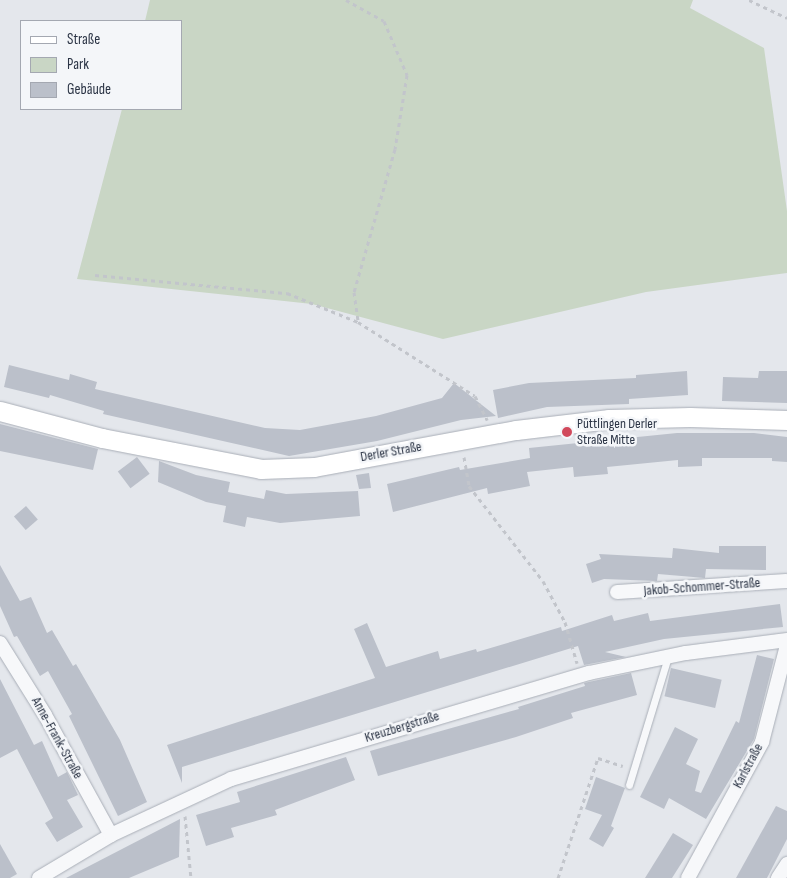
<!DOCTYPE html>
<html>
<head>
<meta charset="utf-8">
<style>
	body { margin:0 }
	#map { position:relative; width:787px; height:878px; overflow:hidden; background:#e4e7ec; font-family:"Sofia Sans Condensed",sans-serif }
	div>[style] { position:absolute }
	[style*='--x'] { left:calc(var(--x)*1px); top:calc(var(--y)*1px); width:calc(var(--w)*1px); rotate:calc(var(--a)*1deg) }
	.green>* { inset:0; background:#c9d6c5 }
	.building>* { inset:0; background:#bbc0ca; transform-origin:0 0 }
	.path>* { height:3px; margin-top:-1.5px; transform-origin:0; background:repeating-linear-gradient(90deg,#c2c5cb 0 4px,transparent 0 8px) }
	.roads { filter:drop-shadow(0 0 1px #a9aeb7) drop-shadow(0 0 1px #a9aeb7) }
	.lane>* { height:7px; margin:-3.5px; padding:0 3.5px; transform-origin:3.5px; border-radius:3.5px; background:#f7f8fa }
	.street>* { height:14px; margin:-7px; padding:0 7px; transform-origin:7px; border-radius:7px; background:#f7f8fa }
	.secondary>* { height:19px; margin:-9.5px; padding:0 9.5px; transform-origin:9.5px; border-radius:9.5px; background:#fff }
	.dots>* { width:14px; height:14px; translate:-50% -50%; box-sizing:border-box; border:2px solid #f4f6f9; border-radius:50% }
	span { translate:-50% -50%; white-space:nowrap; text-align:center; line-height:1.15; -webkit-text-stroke:5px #f4f6f9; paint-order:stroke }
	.poi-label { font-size:14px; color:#2b3445 }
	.left { translate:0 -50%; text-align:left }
	.street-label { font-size:14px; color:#2b3445 }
	.legend { position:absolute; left:20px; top:20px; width:162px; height:90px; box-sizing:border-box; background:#f4f6f9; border:1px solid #a4a8b1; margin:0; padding:6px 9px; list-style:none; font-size:15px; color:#2b3445 }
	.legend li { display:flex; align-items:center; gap:10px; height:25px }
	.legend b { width:25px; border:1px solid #a4a8b1 }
</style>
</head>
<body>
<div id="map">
	<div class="green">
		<i style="clip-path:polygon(150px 0,693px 0,690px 8px,764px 48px,787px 211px,787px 273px,646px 292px,443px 339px,312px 304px,77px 279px,122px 109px,181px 109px,181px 21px,145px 21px)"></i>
	</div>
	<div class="building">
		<i style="clip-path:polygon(9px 365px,69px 380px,70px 374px,97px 382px,95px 389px,265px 428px,300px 430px,376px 416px,442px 398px,454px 383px,496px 416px,461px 420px,377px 441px,289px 456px,103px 414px,104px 411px,50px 395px,49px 398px,4px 387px)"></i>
		<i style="clip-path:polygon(687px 371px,688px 395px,629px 399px,629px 404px,547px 407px,498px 418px,493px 390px,529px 383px,636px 378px,636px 375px)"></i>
		<i style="clip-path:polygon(759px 371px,787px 371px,787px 403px,722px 401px,723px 377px,758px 378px)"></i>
		<i style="clip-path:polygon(0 424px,98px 449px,93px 470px,0 451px)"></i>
		<i style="clip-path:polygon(677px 433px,754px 433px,787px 437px,787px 462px,772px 461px,772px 458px,702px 458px,702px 466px,678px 467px,678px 460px,607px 467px,608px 474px,574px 477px,573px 467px,527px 472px,530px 486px,488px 494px,487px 488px,393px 512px,387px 484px,459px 467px,460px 470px,530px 458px,529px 448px)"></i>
		<i style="left:137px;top:457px;width:21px;height:24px;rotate:53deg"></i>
		<i style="clip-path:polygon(159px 461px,196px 475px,230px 482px,228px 492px,264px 499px,266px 490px,286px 494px,358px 491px,360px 516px,280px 523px,247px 517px,245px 527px,223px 522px,226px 506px,206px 502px,158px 482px)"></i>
		<i style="clip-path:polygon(369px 473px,371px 488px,359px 489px,356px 475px)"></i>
		<i style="left:26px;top:506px;width:18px;height:16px;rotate:49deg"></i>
		<i style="clip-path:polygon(719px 546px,766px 546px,766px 570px,706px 569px,705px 578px,658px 574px,657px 581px,604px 579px,592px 583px,586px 564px,601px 559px,599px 554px,672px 558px,673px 548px,719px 553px)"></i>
		<i style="clip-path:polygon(0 565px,20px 601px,31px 597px,47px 633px,52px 630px,73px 666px,76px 664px,120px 740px,147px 802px,118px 816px,69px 716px,72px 714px,48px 671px,40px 676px,17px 636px,14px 637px,0 606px)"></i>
		<i style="clip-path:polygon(780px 604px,783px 627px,664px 639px,605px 652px,626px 657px,584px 665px,578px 646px,182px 767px,182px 783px,167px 745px,375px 678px,354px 629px,367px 623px,386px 667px,438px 651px,440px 659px,476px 649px,477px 652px,561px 627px,562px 631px,612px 615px,614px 621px,648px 613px,650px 621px)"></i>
		<i style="clip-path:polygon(757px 655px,774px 659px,754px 739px,706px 819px,669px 798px,664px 809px,640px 797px,675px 727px,698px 739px,686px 764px,700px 771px,695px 791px,701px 793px,736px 721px,739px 723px)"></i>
		<i style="left:671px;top:668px;width:52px;height:29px;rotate:13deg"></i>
		<i style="clip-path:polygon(631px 673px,637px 695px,571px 713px,573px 718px,516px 737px,378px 776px,370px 751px,519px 709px,518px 707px,585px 686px,584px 683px)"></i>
		<i style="clip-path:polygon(0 679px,34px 745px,42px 741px,58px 777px,67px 772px,78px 795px,67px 800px,83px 827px,57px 842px,45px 823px,53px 818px,17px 749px,0 758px)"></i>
		<i style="clip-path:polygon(346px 757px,355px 780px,275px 810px,277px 815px,231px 828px,234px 837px,206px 846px,196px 815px,240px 802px,237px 792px)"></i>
		<i style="clip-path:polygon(596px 777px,625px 788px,611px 826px,614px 828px,603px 847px,589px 839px,602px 815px,585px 809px)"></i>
		<i style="clip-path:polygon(776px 806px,787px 811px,787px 839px,767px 878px,736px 878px)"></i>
		<i style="clip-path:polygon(180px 819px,179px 857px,129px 878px,66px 878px)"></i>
		<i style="clip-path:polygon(673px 833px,693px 845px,672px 878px,645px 878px)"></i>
		<i style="clip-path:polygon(0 844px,17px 874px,10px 878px,0 878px)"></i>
	</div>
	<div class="path">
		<i style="--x:346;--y:0;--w:43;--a:28.9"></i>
		<i style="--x:384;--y:21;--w:59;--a:66.9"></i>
		<i style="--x:407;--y:75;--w:75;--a:99.2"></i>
		<i style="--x:395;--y:149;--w:149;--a:106"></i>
		<i style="--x:354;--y:292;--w:29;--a:82"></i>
		<i style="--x:749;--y:0;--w:42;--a:25.3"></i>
		<i style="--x:95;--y:275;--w:193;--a:5.4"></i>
		<i style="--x:287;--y:293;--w:77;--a:22.2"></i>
		<i style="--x:358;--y:322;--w:138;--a:32.3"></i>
		<i style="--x:475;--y:396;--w:27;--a:63"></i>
		<i style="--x:464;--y:457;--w:29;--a:80"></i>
		<i style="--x:469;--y:486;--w:120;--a:52.1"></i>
		<i style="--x:543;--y:581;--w:47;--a:61.8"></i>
		<i style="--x:565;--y:622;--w:43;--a:73.7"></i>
		<i style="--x:185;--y:816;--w:62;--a:84.5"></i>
		<i style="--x:558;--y:878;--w:126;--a:-71.6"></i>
		<i style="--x:598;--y:758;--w:26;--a:18"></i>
	</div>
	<div class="roads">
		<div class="lane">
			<i style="--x:629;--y:785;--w:134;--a:-73.1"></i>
		</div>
		<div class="street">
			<i style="--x:617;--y:592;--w:170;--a:-3.7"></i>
			<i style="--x:0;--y:643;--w:85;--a:58"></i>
			<i style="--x:45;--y:715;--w:137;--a:61.2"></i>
			<i style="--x:39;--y:878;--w:84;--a:-30.8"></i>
			<i style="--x:111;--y:835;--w:132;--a:-25"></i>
			<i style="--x:231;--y:779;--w:373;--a:-16.5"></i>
			<i style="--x:589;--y:673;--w:99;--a:-11.7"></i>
			<i style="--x:686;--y:653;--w:102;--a:-7.3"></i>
			<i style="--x:688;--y:878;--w:155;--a:-61.4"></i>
			<i style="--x:762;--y:742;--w:100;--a:-75.5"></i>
			<i style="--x:778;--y:878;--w:17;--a:-57"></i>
		</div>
		<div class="secondary">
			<i style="--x:0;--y:411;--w:106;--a:14.8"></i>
			<i style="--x:102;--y:438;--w:162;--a:11"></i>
			<i style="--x:261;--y:469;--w:53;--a:-2.2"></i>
			<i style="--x:314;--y:467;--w:205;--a:-10.4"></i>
			<i style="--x:516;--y:430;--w:94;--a:-6.7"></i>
			<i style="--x:609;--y:419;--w:81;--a:-1.4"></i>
			<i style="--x:690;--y:417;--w:97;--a:1.8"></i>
		</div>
	</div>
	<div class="dots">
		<i style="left:567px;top:432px;background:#d1495b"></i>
	</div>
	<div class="poi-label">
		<span class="left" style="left:577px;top:432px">Püttlingen Derler<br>Straße Mitte</span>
	</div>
	<div class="street-label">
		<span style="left:391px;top:452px;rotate:-10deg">Derler Straße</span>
		<span style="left:702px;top:587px;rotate:-4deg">Jakob-Schommer-Straße</span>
		<span style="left:402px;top:727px;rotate:-17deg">Kreuzbergstraße</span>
		<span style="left:57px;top:738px;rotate:61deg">Anne-Frank-Straße</span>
		<span style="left:748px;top:766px;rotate:-62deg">Karlstraße</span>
	</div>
	<ul class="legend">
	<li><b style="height:6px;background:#fff"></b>Straße</li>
	<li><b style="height:14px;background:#c9d6c5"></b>Park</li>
	<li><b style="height:14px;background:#bbc0ca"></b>Gebäude</li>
	</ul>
</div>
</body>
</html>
